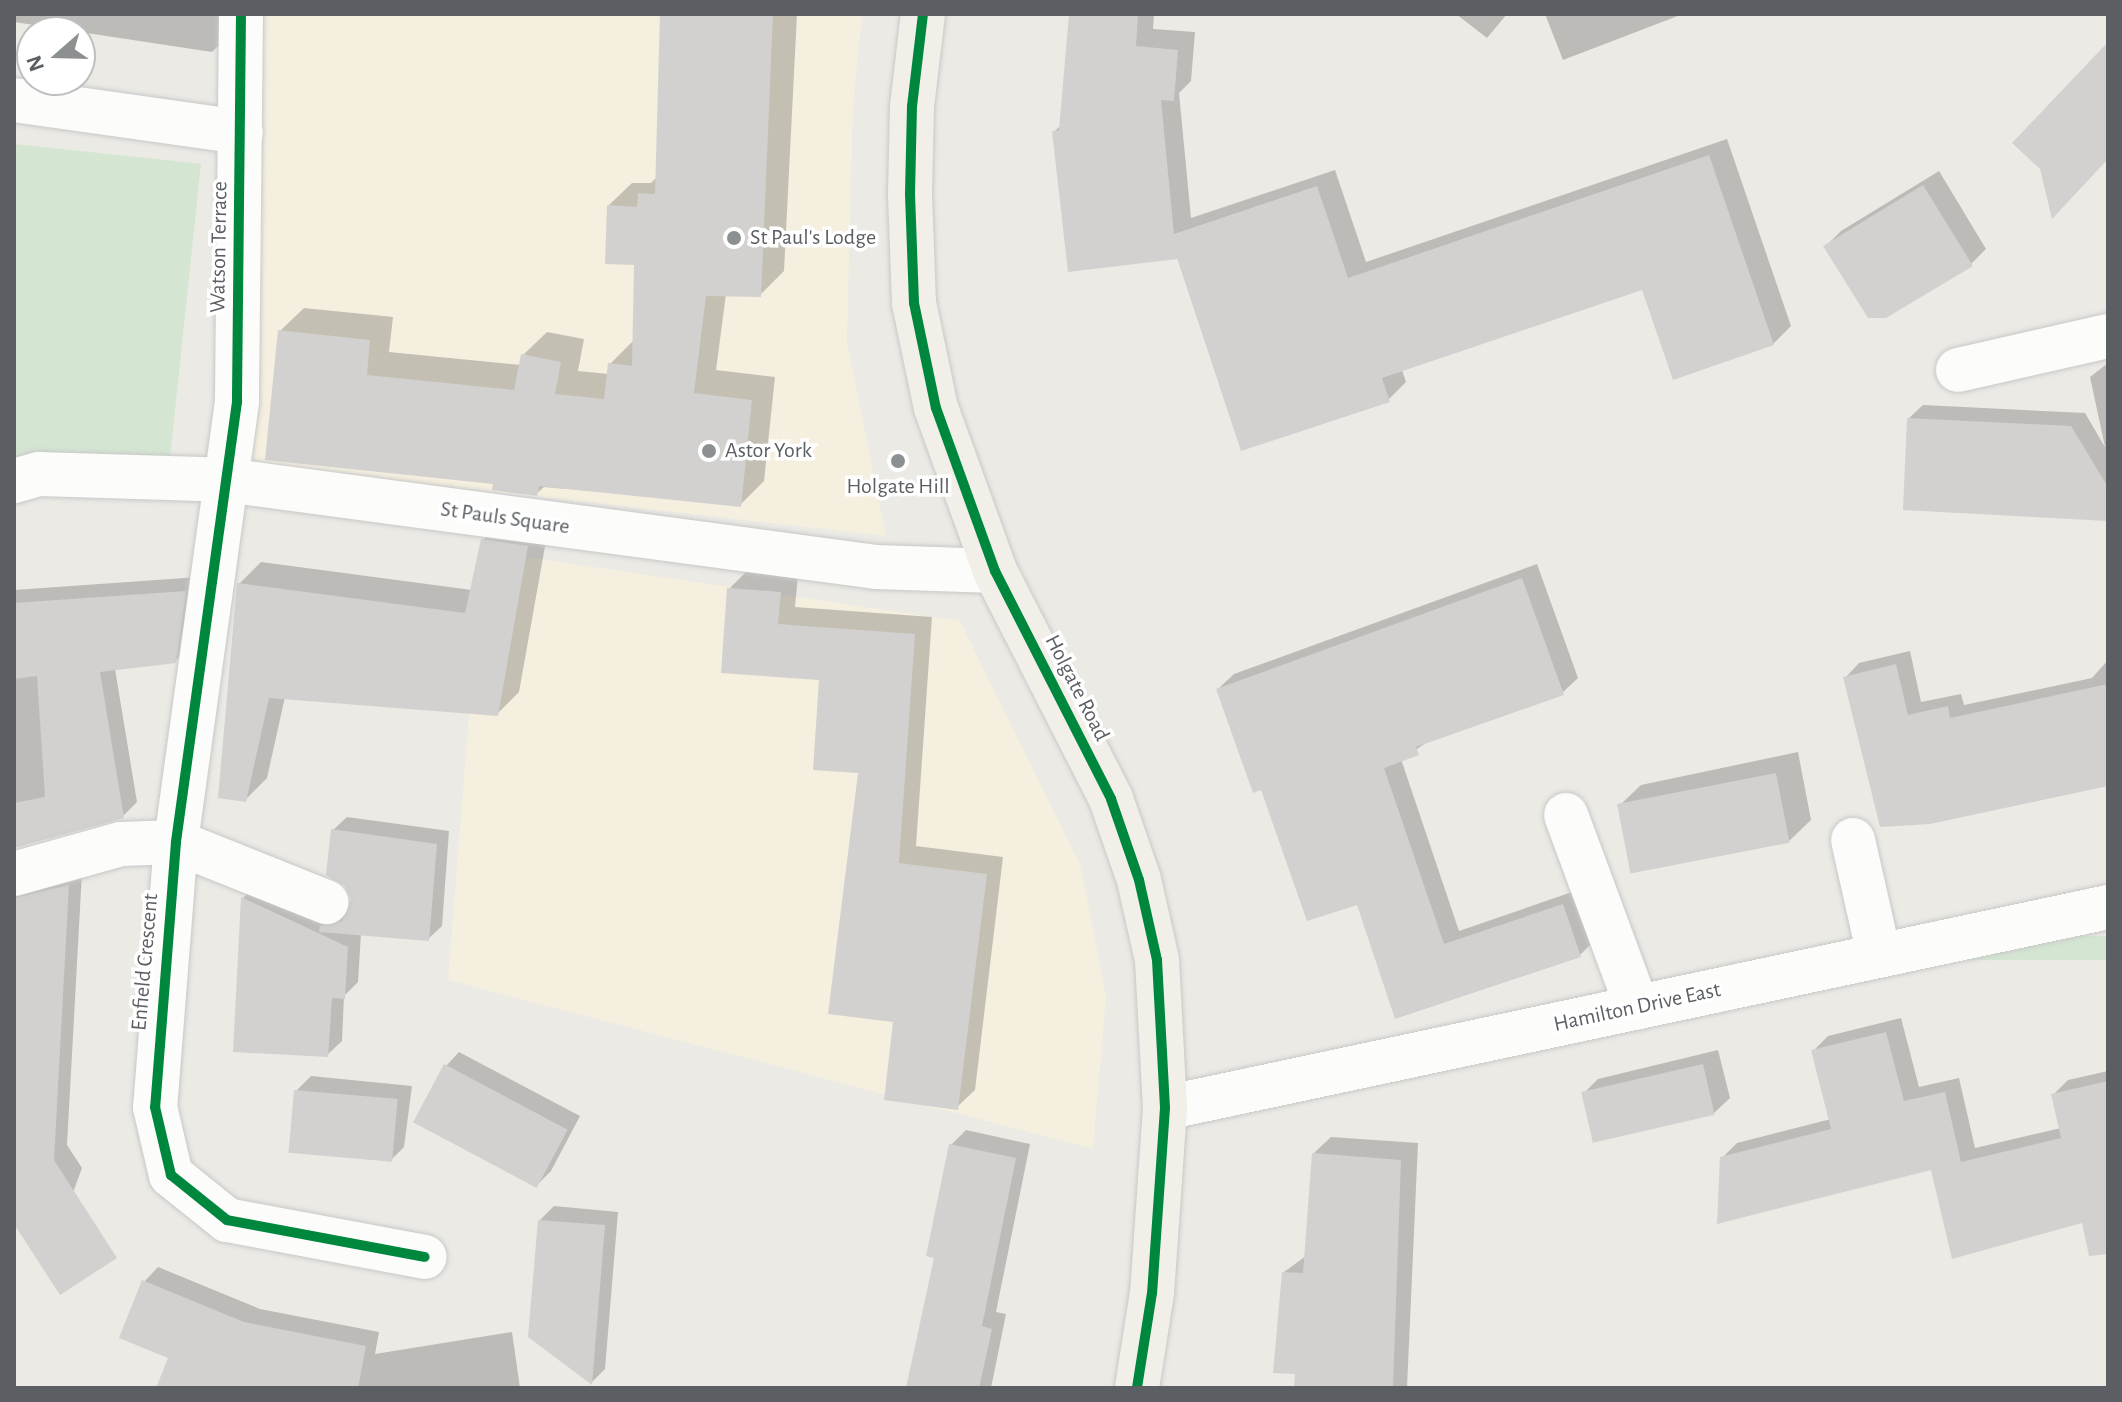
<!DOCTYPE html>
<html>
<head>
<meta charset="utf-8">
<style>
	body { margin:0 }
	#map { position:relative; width:2122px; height:1402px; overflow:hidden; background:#ebeae5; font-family:"Alegreya Sans",sans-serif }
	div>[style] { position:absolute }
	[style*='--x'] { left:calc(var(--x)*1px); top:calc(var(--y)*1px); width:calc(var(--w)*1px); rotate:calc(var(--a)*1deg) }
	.commercial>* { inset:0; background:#f4efdf }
	.green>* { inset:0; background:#d4e6d2; transform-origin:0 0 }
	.shadow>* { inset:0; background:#0003 }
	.building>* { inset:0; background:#d2d1cf; transform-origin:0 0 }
	.roads { filter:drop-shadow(0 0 2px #c8c8c8) drop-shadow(0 0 2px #c8c8c8) }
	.minor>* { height:44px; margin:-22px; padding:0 22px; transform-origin:22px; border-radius:22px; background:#fcfcfb }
	.major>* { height:44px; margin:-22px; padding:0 22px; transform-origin:22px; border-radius:22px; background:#f1efe8 }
	.cycleway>* { height:10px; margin:-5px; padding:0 5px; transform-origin:5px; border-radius:5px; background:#00873e }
	.dots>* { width:22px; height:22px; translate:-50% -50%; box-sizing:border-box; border:4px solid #fff; border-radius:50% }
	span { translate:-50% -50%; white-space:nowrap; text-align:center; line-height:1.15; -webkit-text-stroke:7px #fff; paint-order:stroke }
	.poi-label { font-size:22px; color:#5b5f63 }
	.left { translate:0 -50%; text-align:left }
	.street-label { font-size:22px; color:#5b5f63 }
	.frame { position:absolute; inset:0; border:16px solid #5b5f63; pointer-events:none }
	.north { position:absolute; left:16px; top:16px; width:80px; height:80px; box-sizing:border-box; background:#fff; border:2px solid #bdbfc1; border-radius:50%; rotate:250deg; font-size:22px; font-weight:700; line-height:32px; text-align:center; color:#5b5f63 }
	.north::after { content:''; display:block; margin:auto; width:28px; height:36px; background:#8d9090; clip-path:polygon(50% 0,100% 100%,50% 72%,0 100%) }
</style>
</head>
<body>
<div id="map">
	<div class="commercial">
		<i style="clip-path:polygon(256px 14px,862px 14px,853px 107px,847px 341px,886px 536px,249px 464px)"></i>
		<i style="clip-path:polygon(526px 557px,960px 621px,1081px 867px,1106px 997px,1093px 1149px,448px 980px,469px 713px)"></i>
	</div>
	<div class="green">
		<i style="left:14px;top:144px;width:188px;height:313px;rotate:6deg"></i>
		<i style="left:2108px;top:936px;width:24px;height:165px;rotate:90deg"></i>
	</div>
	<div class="shadow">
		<i style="clip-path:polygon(14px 14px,226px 14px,227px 37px,212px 52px,14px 22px)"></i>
		<i style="clip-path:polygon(662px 14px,797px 14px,784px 271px,760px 295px,726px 294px,716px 370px,775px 377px,764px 481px,741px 504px,544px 487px,536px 494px,496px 482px,280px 331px,304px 308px,393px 317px,389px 352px,521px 365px,523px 355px,547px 332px,584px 339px,578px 371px,609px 374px,610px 364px,634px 340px,637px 263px,608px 206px,632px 183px,651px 183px,657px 177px)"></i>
		<i style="clip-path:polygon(1070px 14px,1154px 14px,1153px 29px,1195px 32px,1191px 81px,1179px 93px,1191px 218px,1335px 170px,1366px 262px,1727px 139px,1791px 326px,1773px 344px,1643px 288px,1402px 370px,1406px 382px,1388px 400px,1176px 258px,1054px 132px,1061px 125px)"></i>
		<i style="clip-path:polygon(1456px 14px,1507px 14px,1487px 38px)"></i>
		<i style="clip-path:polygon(1545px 14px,1683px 14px,1563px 60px)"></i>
		<i style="clip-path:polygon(1939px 171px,1986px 249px,1971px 264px,1826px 246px,1841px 231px)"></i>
		<i style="clip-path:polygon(2108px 363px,2108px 519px,1909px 418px,1923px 405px,2085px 413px,2105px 447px,2090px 377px)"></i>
		<i style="clip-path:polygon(505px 519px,549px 524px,519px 692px,497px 714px,285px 697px,267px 778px,245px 800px,239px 584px,261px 562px,472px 590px,483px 540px)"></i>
		<i style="clip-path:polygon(1537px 564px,1578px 678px,1562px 693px,1431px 740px,1401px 759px,1459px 931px,1578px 890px,1595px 940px,1580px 955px,1396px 1016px,1358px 902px,1263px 787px,1218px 689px,1234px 674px)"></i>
		<i style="clip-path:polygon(747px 571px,798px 575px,795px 607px,932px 617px,916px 846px,1003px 857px,975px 1090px,957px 1107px,896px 1021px,860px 771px,821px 678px,729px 589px)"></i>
		<i style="clip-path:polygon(199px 577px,190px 646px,175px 661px,115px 669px,137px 802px,123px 816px,14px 846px,14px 590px)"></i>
		<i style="clip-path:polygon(1910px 651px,1921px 702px,1961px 694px,1964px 705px,2092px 678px,2108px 660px,2108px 784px,1930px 822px,1846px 677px,1859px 663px)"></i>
		<i style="clip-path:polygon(1798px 752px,1811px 820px,1789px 841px,1619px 806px,1641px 785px)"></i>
		<i style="clip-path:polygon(347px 817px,449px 831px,442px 926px,428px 939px,361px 933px,358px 982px,344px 996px,342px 1041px,327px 1055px,236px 1050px,243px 898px,257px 884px,336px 913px,348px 910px,353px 899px,333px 830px)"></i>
		<i style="clip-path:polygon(82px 872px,67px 1145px,82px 1168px,53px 1247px,14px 1220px,14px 879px)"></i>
		<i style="clip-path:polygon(1901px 1018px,1919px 1087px,1959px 1078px,1975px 1148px,2061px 1128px,2053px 1095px,2068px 1080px,2108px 1071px,2108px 1207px,1933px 1167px,1722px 1158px,1737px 1143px,1831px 1119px,1813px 1051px,1828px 1036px)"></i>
		<i style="clip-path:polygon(1718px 1050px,1730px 1098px,1714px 1113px,1583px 1094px,1598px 1079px)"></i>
		<i style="clip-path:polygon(459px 1052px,580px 1116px,551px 1171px,538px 1184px,446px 1066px)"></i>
		<i style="clip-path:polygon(311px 1076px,412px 1086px,404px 1147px,389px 1162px,296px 1091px)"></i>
		<i style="clip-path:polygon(966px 1130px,1030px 1144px,996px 1312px,1006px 1314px,991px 1388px,908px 1388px,937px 1256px,951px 1145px)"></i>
		<i style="clip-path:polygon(1331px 1137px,1418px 1143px,1407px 1388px,1296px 1388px,1297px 1372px,1276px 1371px,1284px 1272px,1306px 1256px,1313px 1154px)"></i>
		<i style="clip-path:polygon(554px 1206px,618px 1212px,605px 1369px,592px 1382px,540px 1220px)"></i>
		<i style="clip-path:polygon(158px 1267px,260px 1309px,379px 1332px,375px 1354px,512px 1332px,520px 1388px,158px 1388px,171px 1357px,144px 1282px)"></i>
	</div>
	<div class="building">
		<i style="clip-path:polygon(660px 14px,773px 14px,761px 297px,706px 296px,694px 393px,752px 400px,741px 507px,539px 486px,537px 496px,492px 490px,493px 484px,265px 460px,278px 330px,370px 340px,367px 375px,514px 390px,521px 354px,561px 362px,555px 394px,604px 399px,608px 363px,632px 366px,634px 265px,605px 264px,607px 205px,637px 207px,638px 193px,655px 194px)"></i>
		<i style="clip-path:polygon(1069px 14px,1138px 14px,1136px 46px,1178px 50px,1174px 101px,1161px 100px,1174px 234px,1317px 186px,1348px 278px,1709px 155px,1774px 345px,1673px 380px,1642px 290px,1382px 378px,1390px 402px,1241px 451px,1176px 255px,1177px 259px,1068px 272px,1052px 131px,1059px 130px)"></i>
		<i style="clip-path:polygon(2108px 42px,2108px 159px,2052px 219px,2040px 169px,2012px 143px)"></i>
		<i style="clip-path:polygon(1923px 185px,1973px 266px,1886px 318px,1868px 318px,1823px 246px)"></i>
		<i style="clip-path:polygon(1907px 418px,2071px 426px,2108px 487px,2108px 521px,1903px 510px)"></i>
		<i style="clip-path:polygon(481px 539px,528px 546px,498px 716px,269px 698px,246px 802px,218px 798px,237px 583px,465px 613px)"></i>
		<i style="clip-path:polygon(1522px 578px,1564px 695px,1416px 747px,1419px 755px,1384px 768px,1444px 944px,1563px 904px,1581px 957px,1395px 1019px,1357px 905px,1307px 921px,1261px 790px,1253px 793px,1216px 689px)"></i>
		<i style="clip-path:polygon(727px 588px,781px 592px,778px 624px,915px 634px,899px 863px,987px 874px,958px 1110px,884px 1100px,893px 1022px,828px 1014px,858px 773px,813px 770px,819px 680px,721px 673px)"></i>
		<i style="clip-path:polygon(186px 591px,176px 663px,100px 672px,124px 818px,14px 848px,14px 803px,45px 797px,37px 676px,14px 679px,14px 603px)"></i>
		<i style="clip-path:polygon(1896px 664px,1908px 715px,1948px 706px,1950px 718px,2108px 684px,2108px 786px,1930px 824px,1880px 827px,1843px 677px)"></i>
		<i style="left:1776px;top:773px;width:71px;height:162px;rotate:79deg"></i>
		<i style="clip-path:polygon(331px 829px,437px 844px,429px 941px,319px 932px,320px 926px,342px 921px,351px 899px,345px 886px,326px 875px)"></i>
		<i style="clip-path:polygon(69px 885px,54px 1160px,117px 1258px,60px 1295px,14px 1224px,14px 898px)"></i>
		<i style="clip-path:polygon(241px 897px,348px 947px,345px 999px,332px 998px,328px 1057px,233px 1052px)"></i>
		<i style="clip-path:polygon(1886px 1032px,1904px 1101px,1945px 1092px,1961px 1162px,2061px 1138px,2051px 1094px,2108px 1081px,2108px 1254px,2089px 1256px,2082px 1223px,1952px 1259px,1931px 1170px,1717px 1224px,1720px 1157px,1831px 1129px,1811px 1050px)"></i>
		<i style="left:444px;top:1064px;width:140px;height:66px;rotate:28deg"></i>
		<i style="left:1703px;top:1064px;width:52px;height:125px;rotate:77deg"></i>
		<i style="left:294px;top:1090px;width:104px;height:63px;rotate:5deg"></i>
		<i style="clip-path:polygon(949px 1144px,1016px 1158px,982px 1326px,992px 1329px,979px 1388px,906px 1388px,934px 1258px,926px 1256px)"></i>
		<i style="clip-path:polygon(1312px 1153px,1401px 1160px,1393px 1388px,1294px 1388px,1295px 1374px,1273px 1373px,1282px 1272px,1303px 1273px)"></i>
		<i style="clip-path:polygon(538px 1220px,605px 1225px,592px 1385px,528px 1337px)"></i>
		<i style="clip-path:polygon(142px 1280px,244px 1322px,366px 1346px,358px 1388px,156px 1388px,168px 1358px,119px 1338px)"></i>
	</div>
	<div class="roads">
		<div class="minor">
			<i style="--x:241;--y:14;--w:388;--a:90.6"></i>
			<i style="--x:237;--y:402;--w:444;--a:97.9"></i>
			<i style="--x:176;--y:842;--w:266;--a:94.5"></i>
			<i style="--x:155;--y:1107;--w:70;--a:76.8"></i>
			<i style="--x:171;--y:1175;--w:72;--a:38.8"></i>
			<i style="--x:227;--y:1220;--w:201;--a:10.6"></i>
			<i style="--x:14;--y:100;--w:229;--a:8"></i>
			<i style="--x:1958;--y:370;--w:154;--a:-12.8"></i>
			<i style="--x:14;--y:481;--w:26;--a:-16"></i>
			<i style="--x:39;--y:474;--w:186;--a:1.8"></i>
			<i style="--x:225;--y:480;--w:657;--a:7.61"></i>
			<i style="--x:876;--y:567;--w:119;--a:1.9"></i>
			<i style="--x:1566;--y:815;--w:205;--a:69.7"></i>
			<i style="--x:1853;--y:840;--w:118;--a:77.3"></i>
			<i style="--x:14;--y:874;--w:111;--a:-15.7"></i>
			<i style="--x:121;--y:844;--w:55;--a:-2.1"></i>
			<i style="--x:176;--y:842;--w:162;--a:21.8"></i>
			<i style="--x:1165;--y:1108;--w:964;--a:-12.03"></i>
		</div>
		<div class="major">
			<i style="--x:923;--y:14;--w:93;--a:96.8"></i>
			<i style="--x:912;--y:106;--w:88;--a:91.3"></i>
			<i style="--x:910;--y:194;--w:109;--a:87.9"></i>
			<i style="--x:914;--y:303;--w:107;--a:78.2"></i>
			<i style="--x:936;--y:408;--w:173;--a:70.1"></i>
			<i style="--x:995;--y:571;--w:256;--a:63"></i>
			<i style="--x:1111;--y:799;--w:86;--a:70.9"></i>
			<i style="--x:1139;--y:880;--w:82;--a:77.3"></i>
			<i style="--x:1157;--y:960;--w:148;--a:86.9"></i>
			<i style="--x:1165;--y:1108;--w:185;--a:94"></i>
			<i style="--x:1152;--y:1293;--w:96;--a:99"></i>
		</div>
	</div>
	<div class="cycleway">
		<i style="--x:241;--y:14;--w:388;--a:90.6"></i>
		<i style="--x:237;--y:402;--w:444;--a:97.9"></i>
		<i style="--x:176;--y:842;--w:266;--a:94.5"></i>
		<i style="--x:155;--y:1107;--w:70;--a:76.8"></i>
		<i style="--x:171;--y:1175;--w:72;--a:38.8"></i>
		<i style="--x:227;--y:1220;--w:201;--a:10.6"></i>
		<i style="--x:923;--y:14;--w:93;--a:96.8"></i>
		<i style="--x:912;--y:106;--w:88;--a:91.3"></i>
		<i style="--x:910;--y:194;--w:109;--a:87.9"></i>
		<i style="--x:914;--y:303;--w:107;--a:78.2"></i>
		<i style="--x:936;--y:408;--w:173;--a:70.1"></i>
		<i style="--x:995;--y:571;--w:256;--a:63"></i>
		<i style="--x:1111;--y:799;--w:86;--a:70.9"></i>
		<i style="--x:1139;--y:880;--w:82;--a:77.3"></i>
		<i style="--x:1157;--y:960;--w:148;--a:86.9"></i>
		<i style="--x:1165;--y:1108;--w:185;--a:94"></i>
		<i style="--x:1152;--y:1293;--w:96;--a:99"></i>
	</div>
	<div class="dots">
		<i style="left:734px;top:238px;background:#8d9090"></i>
		<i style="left:709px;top:451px;background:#8d9090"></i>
		<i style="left:898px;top:461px;background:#8d9090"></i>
	</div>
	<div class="poi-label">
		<span class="left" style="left:750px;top:238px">St Paul's Lodge</span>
		<span class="left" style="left:725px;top:451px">Astor York</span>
		<span style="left:898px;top:487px">Holgate Hill</span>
	</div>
	<div class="street-label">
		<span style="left:219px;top:247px;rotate:-89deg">Watson Terrace</span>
		<span style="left:505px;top:518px;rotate:8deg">St Pauls Square</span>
		<span style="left:1077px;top:688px;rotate:63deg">Holgate Road</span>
		<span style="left:145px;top:962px;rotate:-85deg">Enfield Crescent</span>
		<span style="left:1637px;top:1007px;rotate:-12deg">Hamilton Drive East</span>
	</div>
	<div class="frame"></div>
	<div class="north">N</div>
</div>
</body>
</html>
